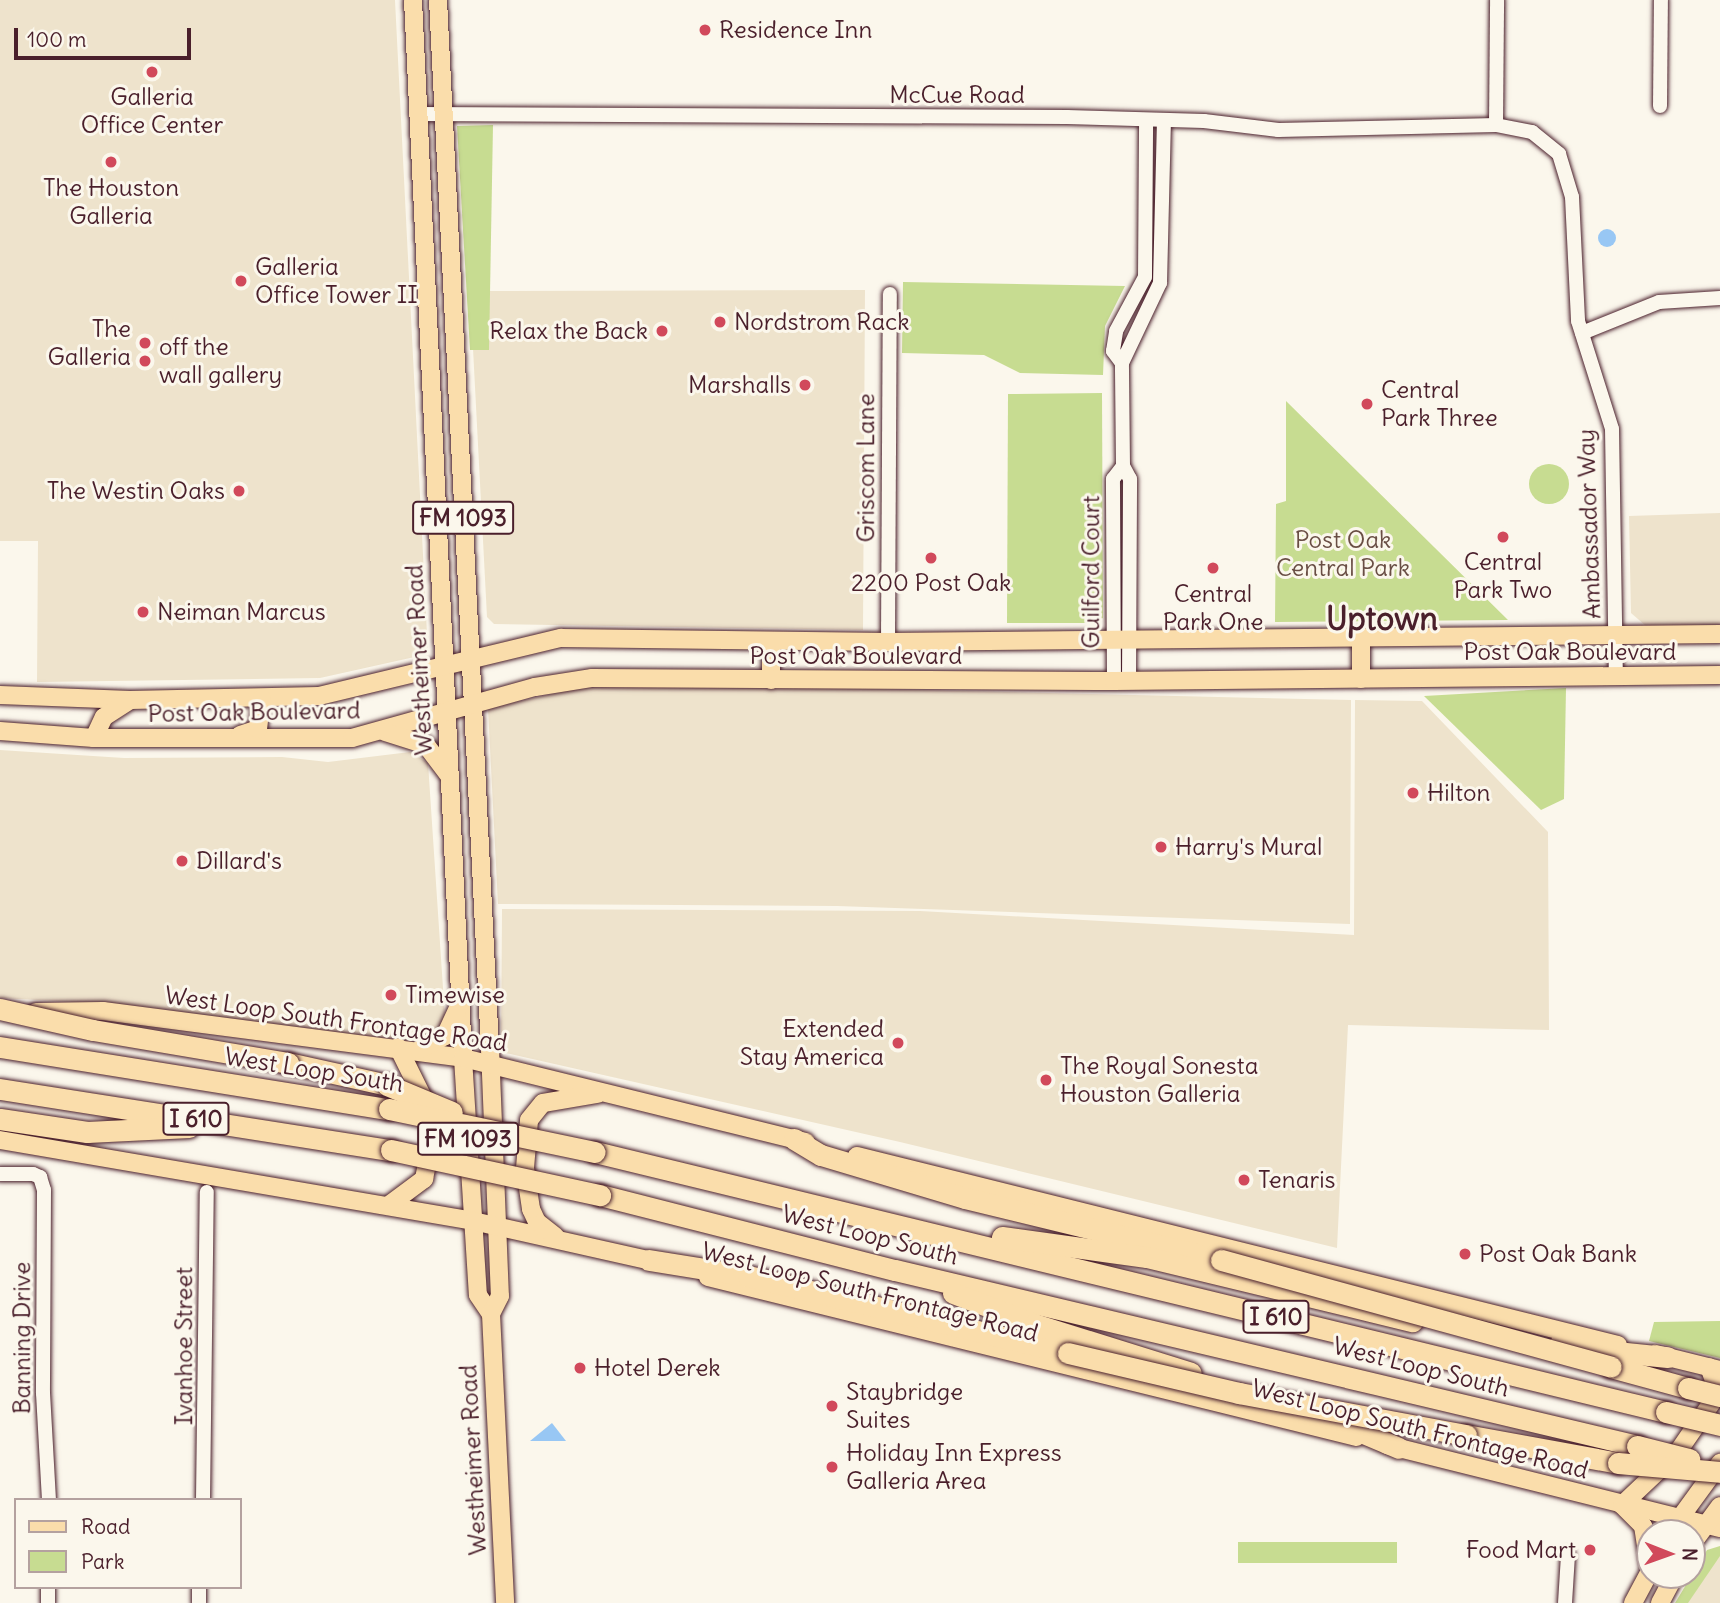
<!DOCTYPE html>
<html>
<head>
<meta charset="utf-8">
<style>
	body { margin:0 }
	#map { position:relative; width:1720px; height:1603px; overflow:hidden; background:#fbf7ec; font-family:Delius,sans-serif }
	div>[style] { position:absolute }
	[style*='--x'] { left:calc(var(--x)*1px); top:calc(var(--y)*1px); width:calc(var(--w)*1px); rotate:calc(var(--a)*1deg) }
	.built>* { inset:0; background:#eee3cc }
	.green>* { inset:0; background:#c7dc91; transform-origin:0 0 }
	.round { border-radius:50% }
	.water>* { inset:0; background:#98c7f4 }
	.roads { filter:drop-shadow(0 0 2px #4a1f2b) drop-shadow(0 0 2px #4a1f2b) }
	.minor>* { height:14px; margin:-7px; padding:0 7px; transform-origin:7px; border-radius:7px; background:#fbf7ec }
	.major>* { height:18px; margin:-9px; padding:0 9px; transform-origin:9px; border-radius:9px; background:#faddab }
	.highway>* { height:21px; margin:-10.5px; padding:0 10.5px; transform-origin:10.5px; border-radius:10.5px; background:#faddab }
	.bridges { filter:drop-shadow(0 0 2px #4a1f2b) drop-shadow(0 0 2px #4a1f2b) }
	.highway-bridge>* { height:21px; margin:-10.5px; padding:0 10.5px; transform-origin:10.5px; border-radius:10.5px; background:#faddab }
	.dots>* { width:19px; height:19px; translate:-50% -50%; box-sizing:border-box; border:4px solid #fbf7ec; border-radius:50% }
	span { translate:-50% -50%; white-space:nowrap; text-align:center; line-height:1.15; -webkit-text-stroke:6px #fbf7ec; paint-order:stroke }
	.shield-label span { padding:2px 5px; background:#fbf7ec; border:2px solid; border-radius:5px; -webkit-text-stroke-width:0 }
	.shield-label { font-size:23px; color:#4a1f2b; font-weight:700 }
	.poi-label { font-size:24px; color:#4a1f2b }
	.left { translate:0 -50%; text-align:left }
	.right { translate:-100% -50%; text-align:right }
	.street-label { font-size:24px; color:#4a1f2b }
	.park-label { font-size:24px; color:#694e44 }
	.district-label { font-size:32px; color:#4a1f2b; font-weight:700 }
	.legend { position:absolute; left:14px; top:1498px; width:228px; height:91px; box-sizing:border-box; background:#fbf7ec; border:2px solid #b4a19f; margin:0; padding:9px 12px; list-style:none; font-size:21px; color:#4a1f2b }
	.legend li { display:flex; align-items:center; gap:14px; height:35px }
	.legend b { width:35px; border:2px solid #b4a19f }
	.north { position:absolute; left:1636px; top:1519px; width:70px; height:70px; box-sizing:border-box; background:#fbf7ec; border:2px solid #b4a19f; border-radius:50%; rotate:91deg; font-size:19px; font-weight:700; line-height:28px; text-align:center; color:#4a1f2b }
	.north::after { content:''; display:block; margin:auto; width:24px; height:32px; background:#d1495b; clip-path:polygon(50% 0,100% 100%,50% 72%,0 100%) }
	.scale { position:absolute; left:14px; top:28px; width:177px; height:32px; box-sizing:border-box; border:4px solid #4a1f2b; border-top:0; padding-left:9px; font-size:21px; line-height:24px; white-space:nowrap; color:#4a1f2b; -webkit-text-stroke:5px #fbf7ec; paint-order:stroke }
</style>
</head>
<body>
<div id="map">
	<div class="built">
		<i style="clip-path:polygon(0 0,395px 0,428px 654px,320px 678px,37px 682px,38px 541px,0 541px)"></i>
		<i style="clip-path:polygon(865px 290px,863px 630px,494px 624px,487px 617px,470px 291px)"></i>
		<i style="clip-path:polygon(1720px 513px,1720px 626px,1646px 626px,1631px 613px,1629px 516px)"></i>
		<i style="clip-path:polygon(657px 684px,1351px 700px,1350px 924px,837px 906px,498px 904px,488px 708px,594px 685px)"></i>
		<i style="clip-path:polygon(1355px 700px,1422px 701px,1548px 832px,1549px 1030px,1348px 1025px,1337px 1248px,900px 1142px,501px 1052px,502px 909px,920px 911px,1354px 935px)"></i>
		<i style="clip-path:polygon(0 750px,124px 758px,282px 757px,328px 762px,410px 752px,428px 763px,447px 1048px,112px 1004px,0 998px)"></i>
		<i style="clip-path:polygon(1720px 1552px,1720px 1603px,1681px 1603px,1707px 1558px)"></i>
	</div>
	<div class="green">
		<i style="clip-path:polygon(493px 125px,489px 350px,470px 350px,457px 126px)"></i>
		<i style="clip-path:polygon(903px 282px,1125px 286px,1105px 326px,1103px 375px,1020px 373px,984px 355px,902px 353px)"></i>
		<i style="clip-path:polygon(1102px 393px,1103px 618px,1092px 623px,1007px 623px,1008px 394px)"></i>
		<i style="clip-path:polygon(1286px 401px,1508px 620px,1275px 622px,1276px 504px,1286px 501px)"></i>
		<i class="round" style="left:1529px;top:464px;width:40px;height:40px"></i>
		<i style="clip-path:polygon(1566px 688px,1564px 799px,1541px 810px,1424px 696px)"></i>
		<i style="clip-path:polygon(1720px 1321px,1720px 1358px,1649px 1341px,1654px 1322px)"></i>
		<i style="left:1238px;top:1542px;width:159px;height:21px"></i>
		<i style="clip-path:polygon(1720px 1546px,1720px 1556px,1688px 1603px,1675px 1603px,1707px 1550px)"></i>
	</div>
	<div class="water">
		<i class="round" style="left:1598px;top:229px;width:18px;height:18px"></i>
		<i style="clip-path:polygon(552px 1423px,566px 1441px,530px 1441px)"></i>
	</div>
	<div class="roads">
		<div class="minor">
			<i style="--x:1660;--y:106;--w:106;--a:-89.5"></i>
			<i style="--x:419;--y:114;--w:648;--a:0.27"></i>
			<i style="--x:1067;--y:117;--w:137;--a:1.7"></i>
			<i style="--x:1204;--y:121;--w:75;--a:6.9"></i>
			<i style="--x:1278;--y:130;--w:218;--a:-1.3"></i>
			<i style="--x:1496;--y:125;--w:37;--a:11"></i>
			<i style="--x:1532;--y:132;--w:35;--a:39"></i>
			<i style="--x:1559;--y:154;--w:45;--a:73.2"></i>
			<i style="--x:1572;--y:197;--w:124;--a:87.2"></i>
			<i style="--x:1578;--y:321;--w:113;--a:72.5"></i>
			<i style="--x:1612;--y:429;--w:248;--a:89.1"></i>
			<i style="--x:1496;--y:125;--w:125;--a:-89.5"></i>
			<i style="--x:1582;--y:333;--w:83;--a:-21.9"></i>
			<i style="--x:1659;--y:302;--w:61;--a:-3.8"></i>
			<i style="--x:1122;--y:363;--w:15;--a:-127"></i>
			<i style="--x:1113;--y:351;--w:20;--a:-81"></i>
			<i style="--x:1116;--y:331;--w:61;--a:-61.8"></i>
			<i style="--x:1145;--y:277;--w:157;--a:-89.6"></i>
			<i style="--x:888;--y:642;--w:348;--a:-89.7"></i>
			<i style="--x:1114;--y:681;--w:202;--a:-90.3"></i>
			<i style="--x:1113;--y:479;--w:16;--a:-52"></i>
			<i style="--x:1129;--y:681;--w:202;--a:-89.7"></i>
			<i style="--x:1130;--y:479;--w:15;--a:-118"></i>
			<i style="--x:1123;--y:466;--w:103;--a:-90.6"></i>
			<i style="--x:1122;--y:363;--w:89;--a:-64.6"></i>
			<i style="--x:1160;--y:283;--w:163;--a:-88.6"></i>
			<i style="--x:0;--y:1174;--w:33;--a:0"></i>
			<i style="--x:33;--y:1174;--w:8;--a:23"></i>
			<i style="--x:40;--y:1177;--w:14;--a:73"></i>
			<i style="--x:44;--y:1190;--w:203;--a:90.3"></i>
			<i style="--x:43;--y:1393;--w:107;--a:86.8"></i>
			<i style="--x:203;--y:1500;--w:308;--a:-89.3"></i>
			<i style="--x:48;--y:1603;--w:16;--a:-90"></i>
			<i style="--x:199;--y:1603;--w:16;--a:-90"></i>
			<i style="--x:1565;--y:1603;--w:48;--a:-86.4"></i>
		</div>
		<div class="major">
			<i style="--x:413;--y:0;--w:1059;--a:87.29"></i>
			<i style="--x:463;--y:1058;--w:237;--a:86.4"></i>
			<i style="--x:478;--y:1295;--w:23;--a:56"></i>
			<i style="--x:438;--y:0;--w:1050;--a:87.16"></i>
			<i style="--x:490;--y:1049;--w:247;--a:87.7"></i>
			<i style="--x:500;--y:1296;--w:20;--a:117"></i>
			<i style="--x:491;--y:1314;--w:289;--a:87.2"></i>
			<i style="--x:771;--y:641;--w:39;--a:90"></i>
			<i style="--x:1361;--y:679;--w:40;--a:-90"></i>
			<i style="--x:0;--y:695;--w:130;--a:2.2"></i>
			<i style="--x:130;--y:700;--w:189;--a:-1.2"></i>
			<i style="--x:319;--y:696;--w:249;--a:-13.5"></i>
			<i style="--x:561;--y:638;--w:327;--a:0.7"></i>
			<i style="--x:888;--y:642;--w:832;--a:-0.55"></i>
			<i style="--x:0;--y:731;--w:94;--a:4.3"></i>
			<i style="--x:94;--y:738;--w:258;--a:0"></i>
			<i style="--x:352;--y:738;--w:190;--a:-15.6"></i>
			<i style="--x:535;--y:687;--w:58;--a:-9"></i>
			<i style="--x:592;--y:678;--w:522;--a:0.33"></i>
			<i style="--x:1114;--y:681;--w:606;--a:-0.57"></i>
			<i style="--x:385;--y:732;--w:43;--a:17.6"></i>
			<i style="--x:426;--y:745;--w:38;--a:53"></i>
			<i style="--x:240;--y:735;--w:19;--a:-18"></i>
			<i style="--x:258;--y:729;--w:31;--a:-83"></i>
			<i style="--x:94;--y:738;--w:23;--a:-65"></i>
			<i style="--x:104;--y:717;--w:31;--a:-33"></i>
			<i style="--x:36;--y:1012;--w:67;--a:-0.9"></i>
			<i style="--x:103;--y:1011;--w:363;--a:7.4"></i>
			<i style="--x:463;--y:1058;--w:353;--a:13.8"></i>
			<i style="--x:419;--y:1050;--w:30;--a:-28"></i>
			<i style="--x:445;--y:1036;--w:33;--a:-65"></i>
			<i style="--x:0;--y:1140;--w:480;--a:9.7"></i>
			<i style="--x:473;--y:1221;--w:193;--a:12.6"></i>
			<i style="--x:857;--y:1156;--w:784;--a:13.95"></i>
			<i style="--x:389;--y:1205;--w:44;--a:-36.6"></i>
			<i style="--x:424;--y:1179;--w:36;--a:-79"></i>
			<i style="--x:431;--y:1144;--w:34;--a:-93"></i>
			<i style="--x:429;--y:1110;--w:70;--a:-116.2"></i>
			<i style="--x:555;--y:1236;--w:23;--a:-142"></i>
			<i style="--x:537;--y:1222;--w:14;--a:-115"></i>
			<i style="--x:531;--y:1209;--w:41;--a:-98.3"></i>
			<i style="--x:525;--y:1168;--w:48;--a:-85.2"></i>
			<i style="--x:529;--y:1120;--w:22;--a:-51"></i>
			<i style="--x:543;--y:1103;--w:55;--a:-9.5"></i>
			<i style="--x:708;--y:1277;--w:668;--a:13.85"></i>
			<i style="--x:1655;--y:1354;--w:67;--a:13.8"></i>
			<i style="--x:1387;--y:1445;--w:343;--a:14"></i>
			<i style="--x:1622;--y:1505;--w:76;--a:-43.4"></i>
			<i style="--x:1677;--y:1453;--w:67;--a:-55.4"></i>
			<i style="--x:1715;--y:1398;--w:12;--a:-85"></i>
			<i style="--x:1716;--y:1386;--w:20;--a:-110"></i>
			<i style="--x:1622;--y:1505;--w:30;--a:45"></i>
			<i style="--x:1643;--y:1526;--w:47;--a:81.3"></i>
			<i style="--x:1669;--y:1533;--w:87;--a:-53.9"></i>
			<i style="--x:1692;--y:1544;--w:47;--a:-53.6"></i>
			<i style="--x:1633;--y:1603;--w:36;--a:-62"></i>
			<i style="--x:1660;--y:1603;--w:32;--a:-62"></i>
		</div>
		<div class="highway">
			<i style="--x:0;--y:1047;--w:394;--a:9.1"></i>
			<i style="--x:288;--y:1063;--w:101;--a:12.5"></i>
			<i style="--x:0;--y:1089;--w:396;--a:8.9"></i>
			<i style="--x:0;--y:1119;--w:88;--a:8.5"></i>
			<i style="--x:87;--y:1132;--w:102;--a:-2.8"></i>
			<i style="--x:794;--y:1139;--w:31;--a:31"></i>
			<i style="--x:821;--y:1155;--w:150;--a:16.6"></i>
			<i style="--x:965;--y:1198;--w:263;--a:13.6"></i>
			<i style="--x:595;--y:1152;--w:1102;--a:13.65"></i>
			<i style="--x:600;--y:1195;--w:304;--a:14.3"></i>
			<i style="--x:895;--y:1270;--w:763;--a:13.34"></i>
			<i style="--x:1002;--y:1237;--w:146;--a:7.9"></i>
			<i style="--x:1147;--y:1257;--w:273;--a:13.6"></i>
			<i style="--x:649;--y:1260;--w:100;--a:9.2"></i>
			<i style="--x:748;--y:1276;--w:329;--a:13.5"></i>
			<i style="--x:953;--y:1293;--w:87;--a:20.9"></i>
			<i style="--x:1034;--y:1324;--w:164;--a:17.3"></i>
			<i style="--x:1558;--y:1346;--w:110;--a:5.8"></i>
			<i style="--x:1611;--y:1367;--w:80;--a:15.3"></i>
			<i style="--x:1311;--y:1411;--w:95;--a:22.8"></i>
			<i style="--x:1466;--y:1435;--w:155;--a:10.4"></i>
		</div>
	</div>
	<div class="bridges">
		<div class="highway-bridge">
			<i style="--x:0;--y:1009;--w:95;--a:12.7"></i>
			<i style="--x:93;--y:1030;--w:198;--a:9.6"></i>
			<i style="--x:387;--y:1085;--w:70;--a:22.6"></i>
			<i style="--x:389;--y:1109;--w:210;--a:11.8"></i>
			<i style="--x:391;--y:1150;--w:214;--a:12.2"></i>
			<i style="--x:1221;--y:1260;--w:404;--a:15.3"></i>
			<i style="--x:1068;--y:1353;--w:176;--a:13.2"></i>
			<i style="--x:1239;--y:1393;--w:231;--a:10.5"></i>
			<i style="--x:1688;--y:1388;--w:33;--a:14"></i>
			<i style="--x:1666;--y:1412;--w:56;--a:13.5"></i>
			<i style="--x:1637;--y:1446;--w:54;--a:14"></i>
			<i style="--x:1618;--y:1463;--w:102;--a:5"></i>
		</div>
	</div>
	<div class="dots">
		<i style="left:705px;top:30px;background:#d1495b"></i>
		<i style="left:152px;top:72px;background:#d1495b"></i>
		<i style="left:111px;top:162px;background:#d1495b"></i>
		<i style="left:241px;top:281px;background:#d1495b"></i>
		<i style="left:720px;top:322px;background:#d1495b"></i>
		<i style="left:662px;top:331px;background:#d1495b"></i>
		<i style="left:145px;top:343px;background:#d1495b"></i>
		<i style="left:145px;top:361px;background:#d1495b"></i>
		<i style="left:805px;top:385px;background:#d1495b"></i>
		<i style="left:1367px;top:404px;background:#d1495b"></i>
		<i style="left:239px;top:491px;background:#d1495b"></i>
		<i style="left:1503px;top:537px;background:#d1495b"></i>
		<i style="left:931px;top:558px;background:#d1495b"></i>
		<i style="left:1213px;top:568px;background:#d1495b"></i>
		<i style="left:143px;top:612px;background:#d1495b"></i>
		<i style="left:1413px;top:793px;background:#d1495b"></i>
		<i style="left:1161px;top:847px;background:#d1495b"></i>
		<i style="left:182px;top:861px;background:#d1495b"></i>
		<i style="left:391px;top:995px;background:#d1495b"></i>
		<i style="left:898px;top:1043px;background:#d1495b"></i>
		<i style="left:1046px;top:1080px;background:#d1495b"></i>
		<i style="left:1244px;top:1180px;background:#d1495b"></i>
		<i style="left:1465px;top:1254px;background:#d1495b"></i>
		<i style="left:580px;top:1368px;background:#d1495b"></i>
		<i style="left:832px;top:1406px;background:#d1495b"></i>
		<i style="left:832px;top:1467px;background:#d1495b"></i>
		<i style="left:1590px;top:1550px;background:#d1495b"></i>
	</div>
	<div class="shield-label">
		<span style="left:463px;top:518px">FM 1093</span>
		<span style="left:196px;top:1119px">I 610</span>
		<span style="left:468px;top:1139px">FM 1093</span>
		<span style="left:1276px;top:1317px">I 610</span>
	</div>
	<div class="poi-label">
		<span class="left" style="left:719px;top:30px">Residence Inn</span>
		<span style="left:152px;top:111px">Galleria<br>Office Center</span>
		<span style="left:111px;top:202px">The Houston<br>Galleria</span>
		<span class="left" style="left:255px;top:281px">Galleria<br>Office Tower II</span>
		<span class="left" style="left:734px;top:322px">Nordstrom Rack</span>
		<span class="right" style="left:131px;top:343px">The<br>Galleria</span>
		<span class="right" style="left:648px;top:331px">Relax the Back</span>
		<span class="left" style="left:159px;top:361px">off the<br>wall gallery</span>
		<span class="right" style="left:791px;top:385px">Marshalls</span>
		<span class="left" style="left:1381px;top:404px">Central<br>Park Three</span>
		<span class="right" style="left:225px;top:491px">The Westin Oaks</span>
		<span style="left:1503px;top:576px">Central<br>Park Two</span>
		<span style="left:931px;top:583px">2200 Post Oak</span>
		<span style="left:1213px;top:608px">Central<br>Park One</span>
		<span class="left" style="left:157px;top:612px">Neiman Marcus</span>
		<span class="left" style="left:1427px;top:793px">Hilton</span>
		<span class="left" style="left:1175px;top:847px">Harry's Mural</span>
		<span class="left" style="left:196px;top:861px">Dillard's</span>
		<span class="left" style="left:405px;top:995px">Timewise</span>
		<span class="right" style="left:884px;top:1043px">Extended<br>Stay America</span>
		<span class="left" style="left:1060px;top:1080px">The Royal Sonesta<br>Houston Galleria</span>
		<span class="left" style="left:1258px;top:1180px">Tenaris</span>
		<span class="left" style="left:1479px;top:1254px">Post Oak Bank</span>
		<span class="left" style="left:594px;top:1368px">Hotel Derek</span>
		<span class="left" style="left:846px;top:1406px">Staybridge<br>Suites</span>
		<span class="left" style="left:846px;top:1467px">Holiday Inn Express<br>Galleria Area</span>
		<span class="right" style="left:1576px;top:1550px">Food Mart</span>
	</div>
	<div class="street-label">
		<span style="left:957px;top:95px">McCue Road</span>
		<span style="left:866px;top:468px;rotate:-90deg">Griscom Lane</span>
		<span style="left:1589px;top:524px;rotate:-92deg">Ambassador Way</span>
		<span style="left:1091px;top:572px;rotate:-90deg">Guilford Court</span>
		<span style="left:1570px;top:652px">Post Oak Boulevard</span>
		<span style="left:856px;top:656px">Post Oak Boulevard</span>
		<span style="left:419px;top:660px;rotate:-93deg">Westheimer Road</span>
		<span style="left:254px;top:712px;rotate:-1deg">Post Oak Boulevard</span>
		<span style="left:336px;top:1019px;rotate:8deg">West Loop South Frontage Road</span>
		<span style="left:314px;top:1070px;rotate:9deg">West Loop South</span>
		<span style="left:870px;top:1235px;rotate:14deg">West Loop South</span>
		<span style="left:870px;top:1292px;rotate:14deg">West Loop South Frontage Road</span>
		<span style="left:22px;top:1338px;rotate:-90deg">Banning Drive</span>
		<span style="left:184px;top:1346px;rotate:-90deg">Ivanhoe Street</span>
		<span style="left:1421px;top:1367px;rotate:14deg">West Loop South</span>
		<span style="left:1420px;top:1429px;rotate:14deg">West Loop South Frontage Road</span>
		<span style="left:473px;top:1460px;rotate:-93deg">Westheimer Road</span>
	</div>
	<div class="park-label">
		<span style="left:1343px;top:554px">Post Oak<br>Central Park</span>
	</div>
	<div class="district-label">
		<span style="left:1382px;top:619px">Uptown</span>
	</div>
	<ul class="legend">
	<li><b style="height:9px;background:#faddab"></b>Road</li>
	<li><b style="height:19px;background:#c7dc91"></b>Park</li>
	</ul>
	<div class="north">N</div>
	<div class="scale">100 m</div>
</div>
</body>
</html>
